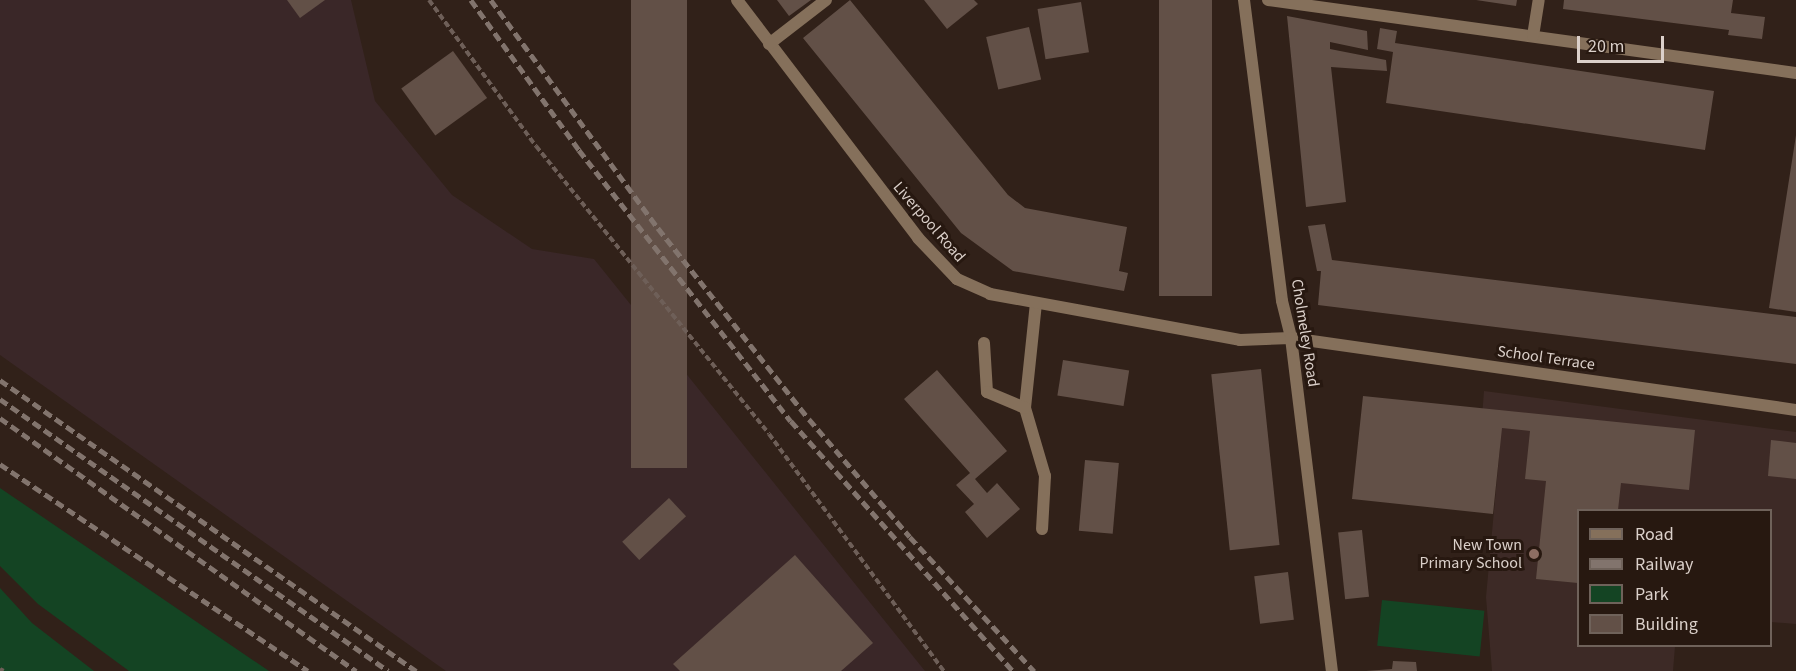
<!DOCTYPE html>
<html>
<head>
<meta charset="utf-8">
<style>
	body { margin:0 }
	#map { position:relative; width:1796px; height:671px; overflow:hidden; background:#312119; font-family:"Source Sans 3",sans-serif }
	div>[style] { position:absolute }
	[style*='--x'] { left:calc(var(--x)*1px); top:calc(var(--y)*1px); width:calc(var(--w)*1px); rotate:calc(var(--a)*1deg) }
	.industrial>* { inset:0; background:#3a2728 }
	.education>* { inset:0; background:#3d2a26 }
	.green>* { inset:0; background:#144423; transform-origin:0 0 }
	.building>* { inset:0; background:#625047; transform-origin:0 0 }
	.path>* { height:4px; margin-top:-2px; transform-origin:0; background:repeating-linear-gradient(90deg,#6e5f58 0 6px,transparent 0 9px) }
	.service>* { height:12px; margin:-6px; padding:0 6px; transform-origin:6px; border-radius:6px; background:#85705b }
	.minor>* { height:12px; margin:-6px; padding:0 6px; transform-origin:6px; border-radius:6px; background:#85705b }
	.rail>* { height:4.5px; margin-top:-2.25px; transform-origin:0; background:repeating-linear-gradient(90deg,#82746d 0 9px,transparent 0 13.5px) }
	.dots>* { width:16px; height:16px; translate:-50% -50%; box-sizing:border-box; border:3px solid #271810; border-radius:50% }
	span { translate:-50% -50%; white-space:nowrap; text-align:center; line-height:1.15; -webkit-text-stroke:6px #271810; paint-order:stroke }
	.street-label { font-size:16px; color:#dbd0ca }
	.poi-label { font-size:16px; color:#dbd0ca }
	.right { translate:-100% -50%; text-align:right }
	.legend { position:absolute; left:1577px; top:509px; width:195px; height:138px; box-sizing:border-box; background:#271810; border:2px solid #6f625a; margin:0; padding:8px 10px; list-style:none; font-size:18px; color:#dbd0ca }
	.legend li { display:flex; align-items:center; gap:12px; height:30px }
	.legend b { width:30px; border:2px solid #6f625a }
	.scale { position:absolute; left:1577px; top:36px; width:87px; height:27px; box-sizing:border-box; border:3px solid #dbd0ca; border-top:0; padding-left:8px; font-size:18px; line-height:21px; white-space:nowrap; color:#dbd0ca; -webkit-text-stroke:4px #271810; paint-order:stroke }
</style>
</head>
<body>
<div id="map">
	<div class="industrial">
		<i style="clip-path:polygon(0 0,351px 0,375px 101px,452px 195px,532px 249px,594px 259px,925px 671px,446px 671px,0 355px)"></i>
	</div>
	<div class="education">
		<i style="clip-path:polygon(1484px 391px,1796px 432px,1796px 624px,1771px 622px,1770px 510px,1578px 510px,1578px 646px,1675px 646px,1673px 671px,1492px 671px,1486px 597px,1500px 446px,1480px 443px)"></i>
	</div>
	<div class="green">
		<i style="clip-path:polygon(0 488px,269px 671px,129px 671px,38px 604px,0 566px)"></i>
		<i style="clip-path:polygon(0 588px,32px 623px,94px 671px,0 671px)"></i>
		<i style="left:1382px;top:600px;width:103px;height:46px;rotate:6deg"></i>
	</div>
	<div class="building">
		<i style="clip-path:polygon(287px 0,325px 0,300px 18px)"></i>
		<i style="left:631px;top:0;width:56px;height:468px"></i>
		<i style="clip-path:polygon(777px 0,811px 0,789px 16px)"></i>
		<i style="clip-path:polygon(850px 0,1008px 195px,1025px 208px,1127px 227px,1119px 271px,1128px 273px,1124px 291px,1013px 271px,961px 233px,803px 38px)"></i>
		<i style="clip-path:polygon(924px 0,974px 0,978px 4px,947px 29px)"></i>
		<i style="left:1159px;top:0;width:53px;height:296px"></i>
		<i style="clip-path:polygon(1476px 0,1517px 0,1516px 6px)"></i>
		<i style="clip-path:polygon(1564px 0,1733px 0,1731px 13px,1765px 17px,1762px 39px,1728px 35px,1729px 30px,1563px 9px)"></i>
		<i style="left:1081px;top:2px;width:51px;height:44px;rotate:81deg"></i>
		<i style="clip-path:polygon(1287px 16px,1367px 31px,1368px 50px,1330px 42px,1330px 49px,1386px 60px,1387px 71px,1331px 67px,1346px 202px,1306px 207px)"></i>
		<i style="left:1029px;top:27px;width:54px;height:44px;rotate:77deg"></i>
		<i style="clip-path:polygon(1380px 28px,1397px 31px,1395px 43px,1714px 91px,1705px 150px,1386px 103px,1393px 52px,1377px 49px)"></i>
		<i style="left:453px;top:51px;width:58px;height:64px;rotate:54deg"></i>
		<i style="clip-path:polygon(1796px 135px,1796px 312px,1769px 308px)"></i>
		<i style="clip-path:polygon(1325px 224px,1332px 260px,1796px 317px,1796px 364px,1318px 305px,1321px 271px,1317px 271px,1308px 226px)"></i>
		<i style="left:1063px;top:360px;width:67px;height:36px;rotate:9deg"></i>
		<i style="left:1261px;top:369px;width:177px;height:50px;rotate:84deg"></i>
		<i style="clip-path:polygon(937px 370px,1007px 451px,975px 479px,987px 493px,997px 483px,1020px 509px,987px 538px,965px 512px,974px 504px,956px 485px,970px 473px,904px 399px)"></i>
		<i style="clip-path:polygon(1363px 396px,1695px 430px,1689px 490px,1621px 483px,1618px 510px,1578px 510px,1578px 583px,1536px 579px,1546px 481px,1525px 479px,1530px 431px,1502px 428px,1493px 514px,1352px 499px)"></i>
		<i style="clip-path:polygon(1771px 440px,1796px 443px,1796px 479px,1768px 476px)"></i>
		<i style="left:1085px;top:460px;width:34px;height:71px;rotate:5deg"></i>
		<i style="left:669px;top:498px;width:25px;height:64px;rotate:47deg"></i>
		<i style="left:1362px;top:530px;width:67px;height:24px;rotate:84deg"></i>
		<i style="clip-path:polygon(795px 555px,873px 643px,841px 671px,680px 671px,673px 664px)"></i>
		<i style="left:1288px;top:572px;width:48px;height:34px;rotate:83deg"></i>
		<i style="clip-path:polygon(1393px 661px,1416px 662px,1417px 671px,1366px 671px,1392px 669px)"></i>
	</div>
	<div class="path">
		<i style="--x:429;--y:0;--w:181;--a:53.8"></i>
		<i style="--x:536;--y:146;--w:370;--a:51"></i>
		<i style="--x:769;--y:434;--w:295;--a:53.6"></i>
		<i style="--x:0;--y:669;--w:4;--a:27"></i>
	</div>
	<div class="service">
		<i style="--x:1036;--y:303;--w:106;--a:96"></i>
		<i style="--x:1025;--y:408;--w:71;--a:73.6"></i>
		<i style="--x:1045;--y:476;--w:53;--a:93.2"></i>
		<i style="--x:984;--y:343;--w:49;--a:86.5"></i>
		<i style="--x:987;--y:392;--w:41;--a:22.8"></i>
	</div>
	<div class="minor">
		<i style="--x:737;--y:0;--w:299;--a:52.7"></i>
		<i style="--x:918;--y:238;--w:57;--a:46.4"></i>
		<i style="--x:957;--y:279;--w:36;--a:24"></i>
		<i style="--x:990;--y:294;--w:254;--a:10.4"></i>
		<i style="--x:1240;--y:340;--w:51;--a:-2.2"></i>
		<i style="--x:1291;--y:338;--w:510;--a:8.11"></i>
		<i style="--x:1244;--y:0;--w:303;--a:82.8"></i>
		<i style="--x:1282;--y:301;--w:38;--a:76"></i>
		<i style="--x:1291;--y:338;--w:336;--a:83"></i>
		<i style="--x:1268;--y:0;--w:533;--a:7.87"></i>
		<i style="--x:1533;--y:36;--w:36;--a:-81"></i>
		<i style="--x:769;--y:44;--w:72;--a:-37.7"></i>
	</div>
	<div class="rail">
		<i style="--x:471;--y:0;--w:185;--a:54.2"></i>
		<i style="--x:579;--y:150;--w:344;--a:52"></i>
		<i style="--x:791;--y:421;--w:334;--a:48.4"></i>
		<i style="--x:491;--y:0;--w:283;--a:53.8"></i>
		<i style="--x:658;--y:228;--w:243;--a:51.7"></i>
		<i style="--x:809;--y:419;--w:155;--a:49.4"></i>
		<i style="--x:910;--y:537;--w:183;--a:47.2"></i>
		<i style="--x:0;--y:380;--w:508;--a:34.97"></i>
		<i style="--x:0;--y:399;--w:474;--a:35"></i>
		<i style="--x:0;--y:418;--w:437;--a:35.4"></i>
		<i style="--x:0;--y:464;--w:371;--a:33.9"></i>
	</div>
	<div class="dots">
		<i style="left:1534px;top:554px;background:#8d6e63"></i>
	</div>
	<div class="street-label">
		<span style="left:929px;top:222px;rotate:49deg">Liverpool Road</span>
		<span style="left:1305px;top:333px;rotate:81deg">Cholmeley Road</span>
		<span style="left:1546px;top:358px;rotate:8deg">School Terrace</span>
	</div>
	<div class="poi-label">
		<span class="right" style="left:1522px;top:554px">New Town<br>Primary School</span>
	</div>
	<ul class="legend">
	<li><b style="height:8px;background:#85705b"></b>Road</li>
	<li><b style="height:8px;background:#82746d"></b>Railway</li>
	<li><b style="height:16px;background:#144423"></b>Park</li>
	<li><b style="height:16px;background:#625047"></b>Building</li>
	</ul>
	<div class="scale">20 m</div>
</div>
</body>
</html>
